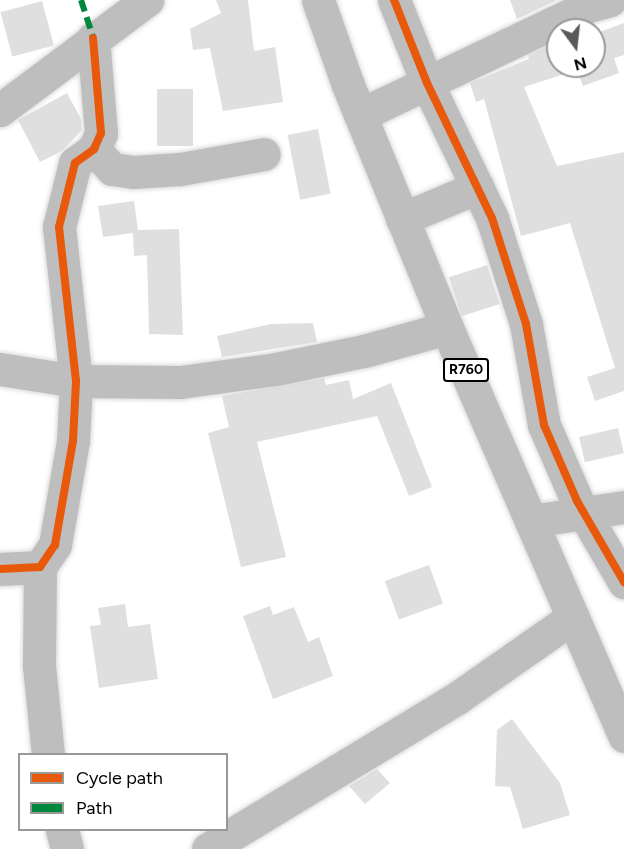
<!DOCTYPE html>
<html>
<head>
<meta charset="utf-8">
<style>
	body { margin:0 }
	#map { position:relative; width:624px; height:849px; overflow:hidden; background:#fff; font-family:Figtree,sans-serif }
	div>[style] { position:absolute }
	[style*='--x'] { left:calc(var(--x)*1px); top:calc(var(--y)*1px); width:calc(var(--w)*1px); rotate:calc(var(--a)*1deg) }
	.building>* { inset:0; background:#dfdfdf; transform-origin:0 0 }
	.roads { filter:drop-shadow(0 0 2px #dbdbdb) drop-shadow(0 0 2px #dbdbdb) }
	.street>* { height:33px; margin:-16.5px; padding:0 16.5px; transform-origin:16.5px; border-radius:16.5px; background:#bebebe }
	.primary>* { height:33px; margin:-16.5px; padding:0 16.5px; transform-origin:16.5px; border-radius:16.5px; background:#bebebe }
	.quiet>* { height:6px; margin-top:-3px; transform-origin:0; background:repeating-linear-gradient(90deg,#00873e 0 12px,transparent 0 18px) }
	.cycleway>* { height:8px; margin:-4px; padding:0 4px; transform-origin:4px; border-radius:4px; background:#e8590c }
	span { translate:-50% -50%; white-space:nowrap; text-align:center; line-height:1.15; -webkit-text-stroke:4.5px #fff; paint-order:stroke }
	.shield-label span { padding:2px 4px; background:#fff; border:2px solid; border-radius:4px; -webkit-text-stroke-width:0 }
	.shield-label { font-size:14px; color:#000; font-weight:700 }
	.legend { position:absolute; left:18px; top:753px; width:210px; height:78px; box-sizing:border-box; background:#fff; border:2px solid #999; margin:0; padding:8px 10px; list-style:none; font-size:18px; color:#000 }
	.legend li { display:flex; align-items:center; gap:12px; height:30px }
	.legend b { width:30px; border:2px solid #999 }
	.north { position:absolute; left:546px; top:18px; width:60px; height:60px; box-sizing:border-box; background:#fff; border:2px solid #999; border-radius:50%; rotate:165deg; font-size:16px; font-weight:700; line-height:24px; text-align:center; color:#000 }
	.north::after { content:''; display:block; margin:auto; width:21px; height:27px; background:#595959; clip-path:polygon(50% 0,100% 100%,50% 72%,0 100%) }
</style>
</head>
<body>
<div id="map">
	<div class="building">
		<i style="clip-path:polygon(216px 0,248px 0,254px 51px,275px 47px,283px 102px,223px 111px,210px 48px,193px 50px,190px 29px,221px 13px)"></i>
		<i style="clip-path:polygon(510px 0,557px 0,517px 19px)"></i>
		<i style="left:42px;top:1px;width:46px;height:43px;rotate:75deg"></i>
		<i style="clip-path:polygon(624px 23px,624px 55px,614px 58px,619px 73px,583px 86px,577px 70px,524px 87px,557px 166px,624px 152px,624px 391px,595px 401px,587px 377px,615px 368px,570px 223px,521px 236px,484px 99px,476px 102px,470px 83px,529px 59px,528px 55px,558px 41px,558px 66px,594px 66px,594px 34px)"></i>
		<i style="left:193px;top:89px;width:57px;height:36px;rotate:90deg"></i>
		<i style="clip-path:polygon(67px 93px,81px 119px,82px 130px,62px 151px,40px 162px,18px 120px)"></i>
		<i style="left:318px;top:129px;width:66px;height:31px;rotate:79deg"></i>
		<i style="clip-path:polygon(134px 201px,138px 230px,179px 229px,183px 335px,149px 334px,147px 255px,134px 256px,133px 233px,103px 237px,98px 206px)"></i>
		<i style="left:487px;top:265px;width:41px;height:40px;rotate:72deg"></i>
		<i style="clip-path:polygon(313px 323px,317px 342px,222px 357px,217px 336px,271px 324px)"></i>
		<i style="clip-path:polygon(324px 378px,326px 385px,349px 380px,353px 399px,391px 383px,432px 487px,409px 496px,377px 416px,257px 442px,286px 557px,241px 567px,208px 433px,229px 427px,222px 396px)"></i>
		<i style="left:618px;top:428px;width:26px;height:40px;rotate:77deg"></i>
		<i style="left:429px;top:565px;width:41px;height:47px;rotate:70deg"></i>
		<i style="clip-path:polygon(125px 604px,128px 627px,150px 624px,158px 679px,99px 688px,90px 626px,101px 625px,98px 608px)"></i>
		<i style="clip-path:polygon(270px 606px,273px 615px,294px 607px,308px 642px,319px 637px,333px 676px,273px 699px,243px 616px)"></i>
		<i style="clip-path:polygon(512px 719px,560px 783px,570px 815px,523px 829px,510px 787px,495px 786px,497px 730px)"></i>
		<i style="clip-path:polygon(377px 769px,390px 783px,365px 804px,349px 786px)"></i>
	</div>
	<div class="roads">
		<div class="street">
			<i style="--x:394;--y:0;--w:89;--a:68.3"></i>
			<i style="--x:427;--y:83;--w:150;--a:64.3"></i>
			<i style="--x:492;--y:218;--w:111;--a:72.2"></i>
			<i style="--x:526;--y:324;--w:103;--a:79.9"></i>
			<i style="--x:544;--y:425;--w:83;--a:66.5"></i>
			<i style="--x:577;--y:501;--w:94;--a:59.9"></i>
			<i style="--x:0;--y:110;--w:184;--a:-36.8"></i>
			<i style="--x:360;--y:115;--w:250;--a:-25.5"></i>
			<i style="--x:586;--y:7;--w:25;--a:-16"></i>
			<i style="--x:94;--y:149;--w:27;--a:48"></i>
			<i style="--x:112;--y:169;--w:21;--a:8"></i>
			<i style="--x:133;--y:172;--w:47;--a:-3.7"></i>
			<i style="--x:180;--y:169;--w:85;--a:-10.1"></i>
			<i style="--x:402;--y:219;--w:82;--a:-22.8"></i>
			<i style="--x:0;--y:369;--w:77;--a:9"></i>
			<i style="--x:76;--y:381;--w:104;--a:0.6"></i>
			<i style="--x:180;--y:382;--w:97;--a:-7.7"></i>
			<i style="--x:276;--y:369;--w:90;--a:-11.6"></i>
			<i style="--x:364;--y:351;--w:86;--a:-15.5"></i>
			<i style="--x:531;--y:521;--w:94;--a:-8.6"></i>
			<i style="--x:40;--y:567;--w:99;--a:90.6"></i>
			<i style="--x:39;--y:666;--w:88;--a:84.2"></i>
			<i style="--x:0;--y:569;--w:40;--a:-2.9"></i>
			<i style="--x:40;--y:567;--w:27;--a:-56"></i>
			<i style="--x:55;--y:545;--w:106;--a:-80.2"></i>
			<i style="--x:73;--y:441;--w:60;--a:-87.1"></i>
			<i style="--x:76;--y:381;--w:155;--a:-96.3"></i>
			<i style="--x:59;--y:227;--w:66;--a:-76"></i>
			<i style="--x:75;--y:163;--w:24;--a:-36"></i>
			<i style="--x:94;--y:149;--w:17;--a:-66"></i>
			<i style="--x:101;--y:133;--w:95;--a:-94.8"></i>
			<i style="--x:62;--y:830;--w:20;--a:75"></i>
			<i style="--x:208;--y:849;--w:291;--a:-31.2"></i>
			<i style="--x:457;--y:698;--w:141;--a:-34.9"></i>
		</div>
		<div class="primary">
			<i style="--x:318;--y:0;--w:90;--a:70.6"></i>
			<i style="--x:348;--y:85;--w:262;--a:67.8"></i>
			<i style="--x:447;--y:328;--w:445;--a:66.5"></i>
		</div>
	</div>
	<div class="quiet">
		<i style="--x:81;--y:0;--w:40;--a:72"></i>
	</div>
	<div class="cycleway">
		<i style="--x:394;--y:0;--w:89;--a:68.3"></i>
		<i style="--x:427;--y:83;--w:150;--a:64.3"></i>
		<i style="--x:492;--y:218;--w:111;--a:72.2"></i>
		<i style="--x:526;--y:324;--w:103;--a:79.9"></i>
		<i style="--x:544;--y:425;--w:83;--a:66.5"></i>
		<i style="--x:577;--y:501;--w:94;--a:59.9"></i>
		<i style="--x:0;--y:569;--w:40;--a:-2.9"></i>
		<i style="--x:40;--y:567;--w:27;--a:-56"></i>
		<i style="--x:55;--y:545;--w:106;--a:-80.2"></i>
		<i style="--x:73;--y:441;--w:60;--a:-87.1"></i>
		<i style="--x:76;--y:381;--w:155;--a:-96.3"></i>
		<i style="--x:59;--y:227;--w:66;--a:-76"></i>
		<i style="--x:75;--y:163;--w:24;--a:-36"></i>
		<i style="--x:94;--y:149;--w:17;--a:-66"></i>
		<i style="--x:101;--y:133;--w:95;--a:-94.8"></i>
	</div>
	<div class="shield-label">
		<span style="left:466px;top:370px">R760</span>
	</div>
	<ul class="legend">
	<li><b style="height:8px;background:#e8590c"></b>Cycle path</li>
	<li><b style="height:8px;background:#00873e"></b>Path</li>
	</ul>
	<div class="north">N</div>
</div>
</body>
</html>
